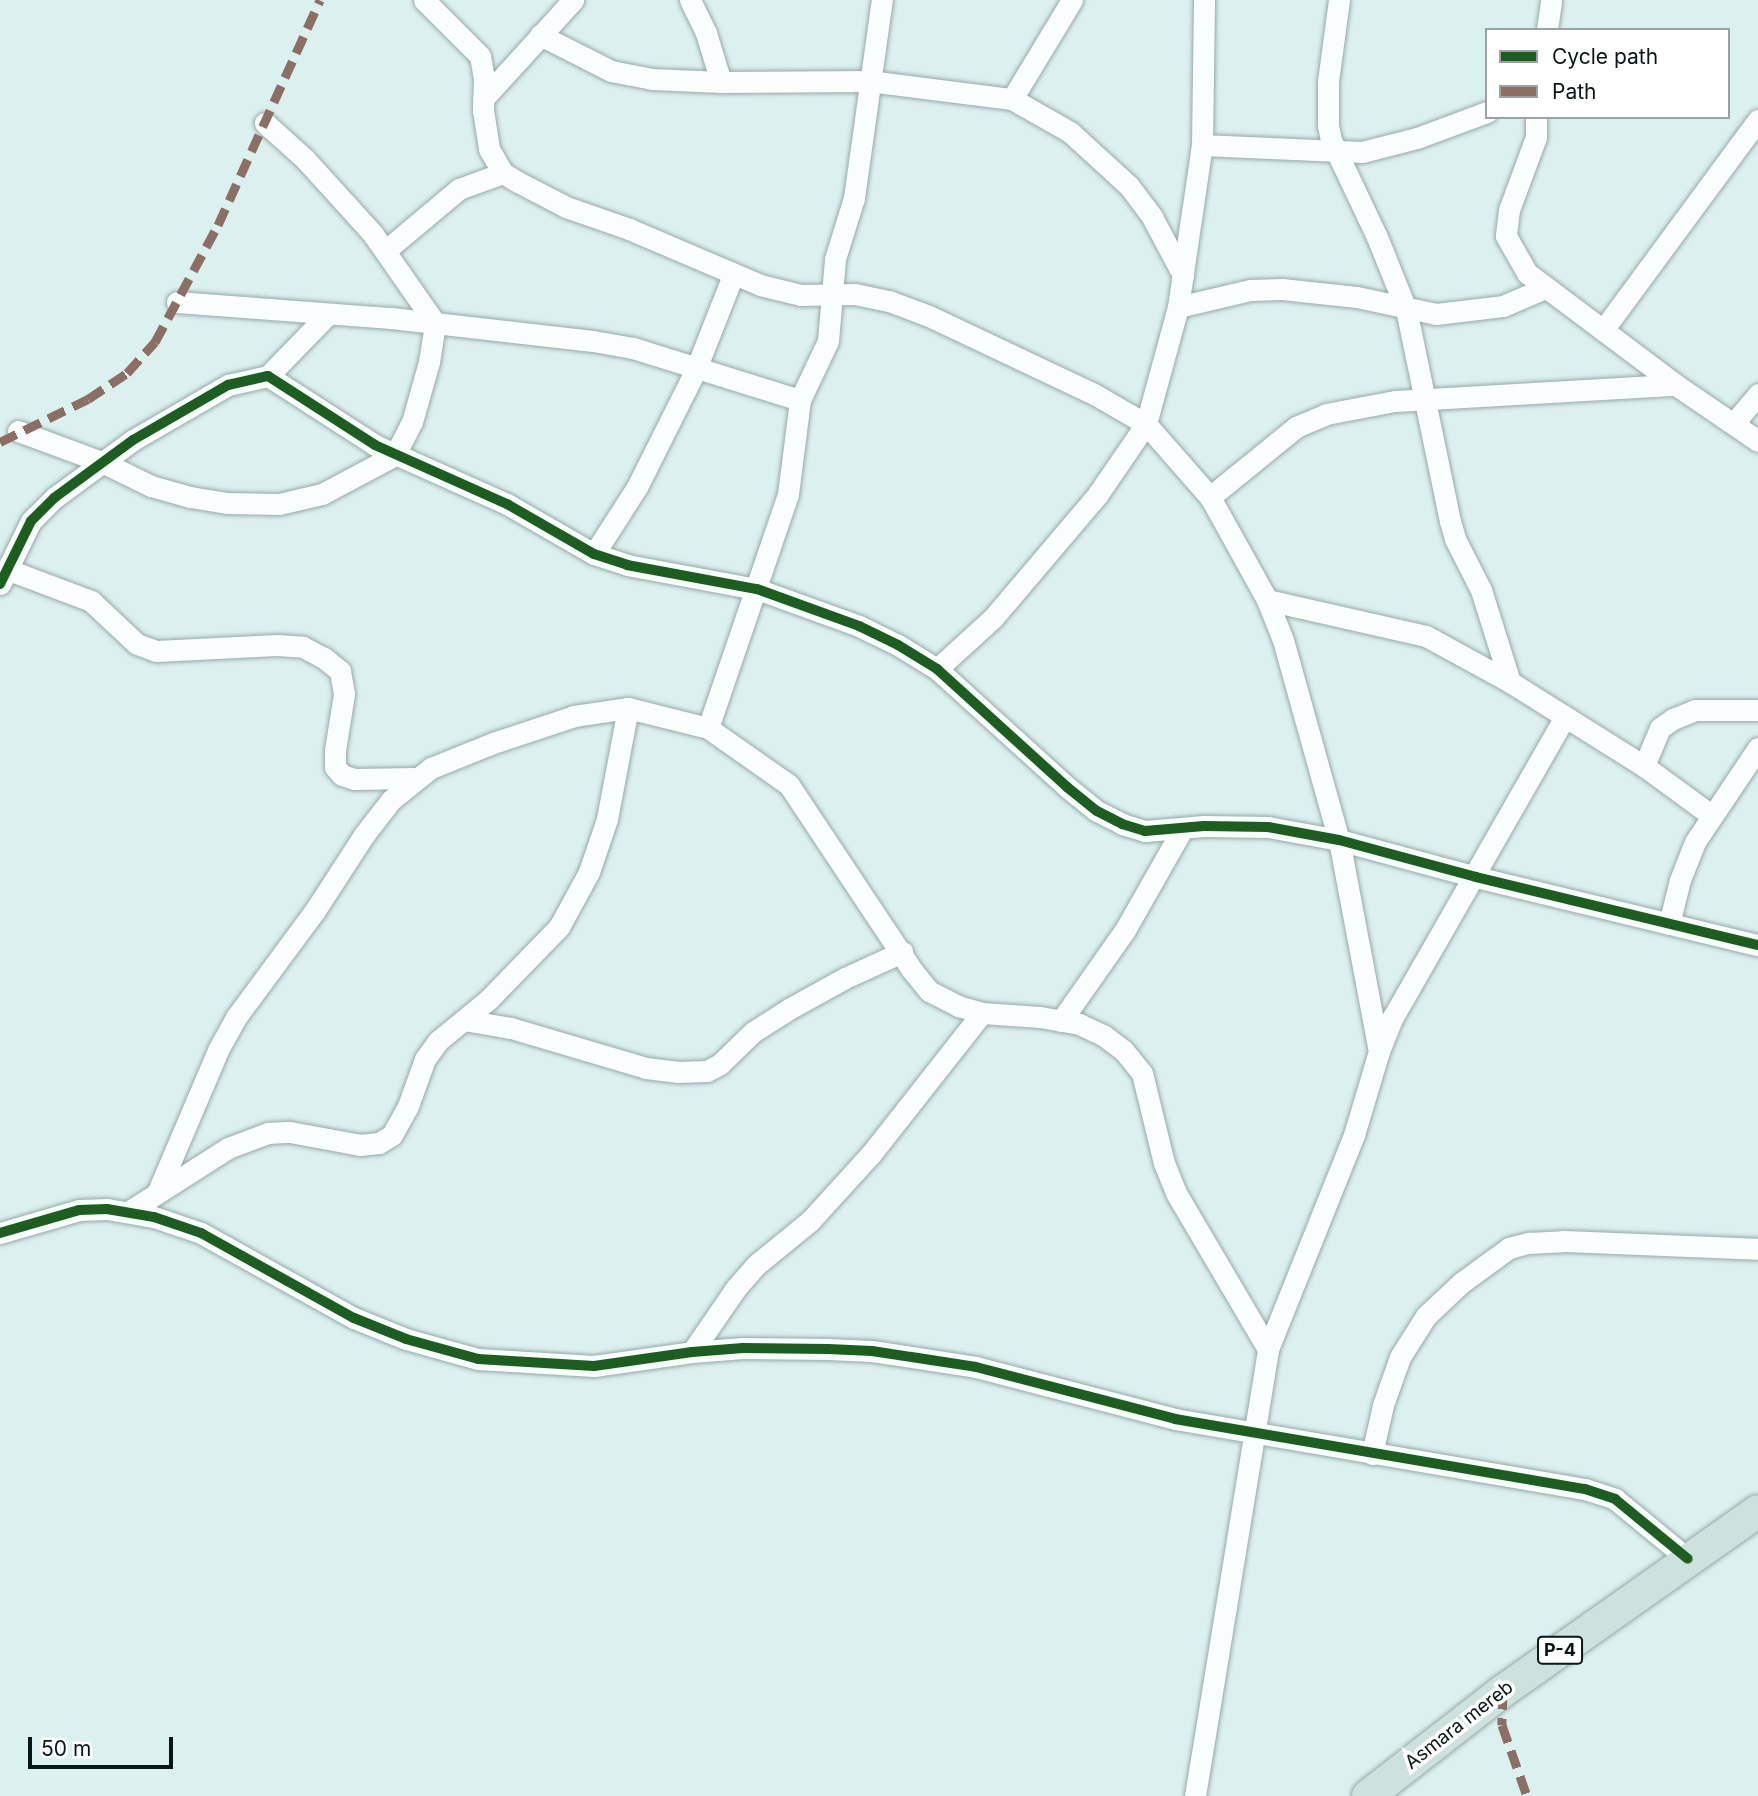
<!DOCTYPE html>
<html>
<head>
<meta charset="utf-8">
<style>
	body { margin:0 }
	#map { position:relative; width:1758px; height:1796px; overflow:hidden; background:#dbf1f0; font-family:Inter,sans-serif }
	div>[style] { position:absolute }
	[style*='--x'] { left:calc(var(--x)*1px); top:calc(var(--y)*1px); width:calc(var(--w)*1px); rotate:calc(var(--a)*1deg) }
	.roads { filter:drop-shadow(0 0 2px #98a8a8) drop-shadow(0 0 2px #98a8a8) }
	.minor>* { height:21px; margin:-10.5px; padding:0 10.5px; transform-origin:10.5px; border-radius:10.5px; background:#fafdfd }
	.highway>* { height:32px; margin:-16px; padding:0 16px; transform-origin:16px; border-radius:16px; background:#cee2dd }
	.quiet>* { height:9px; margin-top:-4.5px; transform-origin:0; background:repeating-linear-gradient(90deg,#8d6e63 0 18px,transparent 0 27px) }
	.cycleway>* { height:10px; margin:-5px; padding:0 5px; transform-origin:5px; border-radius:5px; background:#1b5e20 }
	span { translate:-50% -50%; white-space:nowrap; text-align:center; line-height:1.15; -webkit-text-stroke:7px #fff; paint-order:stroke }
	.shield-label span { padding:2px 5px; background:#fff; border:2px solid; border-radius:5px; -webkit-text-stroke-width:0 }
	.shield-label { font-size:18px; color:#081616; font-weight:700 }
	.street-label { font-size:19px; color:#081616 }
	.legend { position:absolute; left:1485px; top:28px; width:245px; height:91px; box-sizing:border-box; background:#fff; border:2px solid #9ca2a2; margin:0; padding:9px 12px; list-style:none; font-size:21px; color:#081616 }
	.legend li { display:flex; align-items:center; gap:14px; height:35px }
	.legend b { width:35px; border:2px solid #9ca2a2 }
	.scale { position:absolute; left:28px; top:1737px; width:145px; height:32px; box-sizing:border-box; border:4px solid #081616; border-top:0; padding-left:9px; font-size:21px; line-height:24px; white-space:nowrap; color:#081616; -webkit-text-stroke:5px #fff; paint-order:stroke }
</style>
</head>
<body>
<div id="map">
	<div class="roads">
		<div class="minor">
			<i style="--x:424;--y:0;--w:79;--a:45"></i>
			<i style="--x:480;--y:56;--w:23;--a:80"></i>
			<i style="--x:484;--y:79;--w:31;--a:92"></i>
			<i style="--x:483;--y:110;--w:39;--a:81"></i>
			<i style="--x:489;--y:149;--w:28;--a:60"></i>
			<i style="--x:503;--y:173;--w:17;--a:31"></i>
			<i style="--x:518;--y:182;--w:54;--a:27.5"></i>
			<i style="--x:566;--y:207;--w:67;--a:19.2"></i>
			<i style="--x:629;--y:229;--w:142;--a:23.1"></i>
			<i style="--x:760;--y:285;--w:42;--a:13.7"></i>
			<i style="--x:801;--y:295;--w:54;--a:-1.1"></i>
			<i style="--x:855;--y:294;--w:35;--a:12"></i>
			<i style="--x:889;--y:301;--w:43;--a:20.6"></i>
			<i style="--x:929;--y:316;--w:183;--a:25.3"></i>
			<i style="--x:1094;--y:394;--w:60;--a:30"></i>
			<i style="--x:1146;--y:424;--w:97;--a:48.8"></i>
			<i style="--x:1210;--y:497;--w:118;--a:61"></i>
			<i style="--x:1267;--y:600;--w:43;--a:68.2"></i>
			<i style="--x:1283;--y:640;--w:208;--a:74.4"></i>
			<i style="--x:1339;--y:840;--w:215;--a:79.3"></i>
			<i style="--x:690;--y:0;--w:37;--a:64"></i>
			<i style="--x:706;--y:33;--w:51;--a:73"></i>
			<i style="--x:1339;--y:0;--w:82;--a:97.7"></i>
			<i style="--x:1328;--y:81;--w:44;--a:90"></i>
			<i style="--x:1328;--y:125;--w:15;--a:79"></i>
			<i style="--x:1331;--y:140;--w:107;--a:64.6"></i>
			<i style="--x:1377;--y:237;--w:78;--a:68.1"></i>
			<i style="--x:1406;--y:309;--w:217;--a:78.3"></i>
			<i style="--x:1450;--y:521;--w:19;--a:74"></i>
			<i style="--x:1455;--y:539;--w:57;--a:63"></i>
			<i style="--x:1481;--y:590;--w:96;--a:72.5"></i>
			<i style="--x:1547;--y:30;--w:30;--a:-82"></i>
			<i style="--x:540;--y:35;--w:80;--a:26.9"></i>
			<i style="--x:611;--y:71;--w:42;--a:11"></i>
			<i style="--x:652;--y:79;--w:69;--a:2.5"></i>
			<i style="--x:721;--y:82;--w:148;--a:-0.4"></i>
			<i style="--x:869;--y:81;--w:144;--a:7.2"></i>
			<i style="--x:1012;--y:99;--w:67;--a:29.6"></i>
			<i style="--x:1070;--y:132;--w:80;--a:42.5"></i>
			<i style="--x:1129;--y:186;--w:39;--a:53"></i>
			<i style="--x:1152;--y:217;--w:66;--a:61.9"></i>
			<i style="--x:483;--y:99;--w:134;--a:-47.7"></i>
			<i style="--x:1012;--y:99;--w:116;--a:-58.8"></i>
			<i style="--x:1536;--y:117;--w:20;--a:90"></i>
			<i style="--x:1536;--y:137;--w:78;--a:110.3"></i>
			<i style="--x:1509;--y:210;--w:26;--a:97"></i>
			<i style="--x:1506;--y:236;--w:43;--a:60.4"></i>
			<i style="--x:1527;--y:273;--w:186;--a:36.9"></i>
			<i style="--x:1676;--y:385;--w:99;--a:34.3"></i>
			<i style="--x:1202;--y:145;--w:160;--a:2.5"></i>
			<i style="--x:1362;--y:152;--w:57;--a:-14.3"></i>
			<i style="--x:1417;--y:138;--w:75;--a:-20.4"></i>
			<i style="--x:385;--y:251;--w:97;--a:-40"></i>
			<i style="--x:459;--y:189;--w:47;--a:-20"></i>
			<i style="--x:177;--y:302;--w:215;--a:4.3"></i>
			<i style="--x:391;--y:318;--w:203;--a:6.5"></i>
			<i style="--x:593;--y:341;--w:41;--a:9.9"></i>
			<i style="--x:633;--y:348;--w:175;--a:17.3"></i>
			<i style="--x:1178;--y:307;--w:74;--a:-13.3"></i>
			<i style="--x:1250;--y:290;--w:32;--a:-2"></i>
			<i style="--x:1282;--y:289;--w:75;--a:6.1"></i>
			<i style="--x:1357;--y:297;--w:81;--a:12.1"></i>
			<i style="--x:1436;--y:314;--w:67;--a:-6.8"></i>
			<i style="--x:1503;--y:306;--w:46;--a:-23.2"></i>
			<i style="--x:1603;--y:330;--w:261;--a:-53.6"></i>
			<i style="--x:268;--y:376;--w:86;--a:-45.9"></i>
			<i style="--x:1734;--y:423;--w:38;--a:-50"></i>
			<i style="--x:18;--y:431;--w:90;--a:20.3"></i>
			<i style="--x:102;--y:462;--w:55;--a:26.1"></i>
			<i style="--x:151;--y:486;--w:41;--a:15.8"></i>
			<i style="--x:190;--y:497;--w:37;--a:9"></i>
			<i style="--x:227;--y:503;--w:52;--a:1.1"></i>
			<i style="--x:279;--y:504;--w:44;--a:-13.1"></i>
			<i style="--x:322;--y:494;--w:83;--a:-28.1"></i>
			<i style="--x:395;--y:455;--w:37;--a:-63"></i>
			<i style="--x:412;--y:422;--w:62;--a:-74.2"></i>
			<i style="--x:429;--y:362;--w:39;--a:-81"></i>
			<i style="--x:435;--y:323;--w:108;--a:-124.9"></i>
			<i style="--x:373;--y:234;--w:101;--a:-132.2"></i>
			<i style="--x:305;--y:159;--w:54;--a:-138"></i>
			<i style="--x:1210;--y:497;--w:111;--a:-39.1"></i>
			<i style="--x:1296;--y:427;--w:33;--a:-23"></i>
			<i style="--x:1326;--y:414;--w:70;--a:-10.7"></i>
			<i style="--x:1395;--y:401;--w:281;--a:-3.3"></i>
			<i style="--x:594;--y:554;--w:80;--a:-57.3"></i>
			<i style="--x:637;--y:487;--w:132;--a:-63.4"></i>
			<i style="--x:696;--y:369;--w:101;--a:-68.5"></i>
			<i style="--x:6;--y:569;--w:91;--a:20.6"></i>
			<i style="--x:91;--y:601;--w:63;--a:43.1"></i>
			<i style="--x:137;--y:644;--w:20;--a:20"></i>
			<i style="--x:156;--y:651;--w:121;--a:-2.8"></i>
			<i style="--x:277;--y:645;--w:26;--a:4"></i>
			<i style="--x:303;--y:647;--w:24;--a:28"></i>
			<i style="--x:324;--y:658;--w:21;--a:39"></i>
			<i style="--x:340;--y:671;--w:23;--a:80"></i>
			<i style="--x:344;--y:694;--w:57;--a:99.1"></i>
			<i style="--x:335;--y:750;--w:17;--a:90"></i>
			<i style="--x:335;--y:767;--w:11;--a:49"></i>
			<i style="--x:342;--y:775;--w:13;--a:18"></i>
			<i style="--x:354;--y:779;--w:61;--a:-0.9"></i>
			<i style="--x:0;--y:584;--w:70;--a:-63.8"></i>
			<i style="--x:31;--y:521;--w:33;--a:-45"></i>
			<i style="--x:54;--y:498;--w:98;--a:-36.3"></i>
			<i style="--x:133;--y:440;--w:110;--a:-30.1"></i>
			<i style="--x:228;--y:385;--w:41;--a:-12.7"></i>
			<i style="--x:268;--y:376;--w:127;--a:32.8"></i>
			<i style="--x:375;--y:445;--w:145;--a:24.1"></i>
			<i style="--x:507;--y:504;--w:100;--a:29.9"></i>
			<i style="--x:594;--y:554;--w:35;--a:18"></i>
			<i style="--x:627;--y:565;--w:132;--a:10.5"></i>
			<i style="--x:757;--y:589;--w:109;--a:19.9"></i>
			<i style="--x:859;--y:626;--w:43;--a:26"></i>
			<i style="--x:898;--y:645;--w:46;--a:31.6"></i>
			<i style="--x:937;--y:669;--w:176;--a:42.2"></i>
			<i style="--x:1067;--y:787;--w:38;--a:39"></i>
			<i style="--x:1097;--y:811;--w:28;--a:27"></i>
			<i style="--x:1122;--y:824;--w:24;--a:17"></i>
			<i style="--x:1145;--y:831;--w:59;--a:-4.8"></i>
			<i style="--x:1204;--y:826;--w:64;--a:0.9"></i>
			<i style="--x:1268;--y:827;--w:72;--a:10.4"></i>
			<i style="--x:1339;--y:840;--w:142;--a:15.1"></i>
			<i style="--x:1476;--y:877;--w:290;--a:13.6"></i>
			<i style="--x:1267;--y:600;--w:163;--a:12.8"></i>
			<i style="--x:1426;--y:636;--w:96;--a:28.7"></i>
			<i style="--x:1510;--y:682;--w:158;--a:32.1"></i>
			<i style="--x:1644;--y:766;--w:83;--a:36.2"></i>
			<i style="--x:937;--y:669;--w:76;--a:-42.3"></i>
			<i style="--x:993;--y:618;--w:162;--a:-49.7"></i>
			<i style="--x:1098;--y:494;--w:85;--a:-55.6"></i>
			<i style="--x:1146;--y:424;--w:121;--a:-74.7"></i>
			<i style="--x:1178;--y:307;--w:164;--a:-81.6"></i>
			<i style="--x:1202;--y:145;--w:145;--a:-89.2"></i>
			<i style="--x:708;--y:728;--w:247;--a:-71.1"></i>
			<i style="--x:788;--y:494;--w:95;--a:-82.7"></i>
			<i style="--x:800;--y:400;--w:65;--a:-64.6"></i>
			<i style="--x:828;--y:341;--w:82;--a:-85.1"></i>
			<i style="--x:835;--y:259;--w:64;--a:-72.7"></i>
			<i style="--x:854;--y:198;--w:200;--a:-82"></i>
			<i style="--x:1644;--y:766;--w:41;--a:-67.2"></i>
			<i style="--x:1660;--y:728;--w:16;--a:-35"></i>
			<i style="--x:1673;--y:719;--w:24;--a:-22"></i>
			<i style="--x:1695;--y:710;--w:63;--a:0"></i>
			<i style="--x:1669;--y:924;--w:45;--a:-76"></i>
			<i style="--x:1680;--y:880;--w:41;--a:-68.5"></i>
			<i style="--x:1695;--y:842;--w:113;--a:-56.2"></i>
			<i style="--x:464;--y:1020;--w:48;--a:9.7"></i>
			<i style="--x:511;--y:1028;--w:141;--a:16.5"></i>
			<i style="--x:646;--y:1068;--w:31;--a:7"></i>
			<i style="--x:677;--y:1072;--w:30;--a:-2"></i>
			<i style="--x:707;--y:1071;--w:15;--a:-28"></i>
			<i style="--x:720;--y:1064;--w:46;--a:-44.1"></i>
			<i style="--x:753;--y:1032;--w:43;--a:-32.6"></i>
			<i style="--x:789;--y:1009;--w:64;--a:-29"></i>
			<i style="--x:845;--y:978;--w:63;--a:-24.5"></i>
			<i style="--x:1061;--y:1021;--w:111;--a:-54.9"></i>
			<i style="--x:1125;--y:930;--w:117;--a:-60.4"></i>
			<i style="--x:158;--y:1191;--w:153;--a:-66.9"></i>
			<i style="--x:218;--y:1050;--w:39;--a:-61"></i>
			<i style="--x:237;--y:1016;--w:129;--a:-53.5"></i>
			<i style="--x:314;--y:912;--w:92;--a:-57"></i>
			<i style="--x:364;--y:835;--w:44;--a:-52.4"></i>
			<i style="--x:391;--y:800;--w:51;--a:-38.7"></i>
			<i style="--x:431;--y:768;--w:67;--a:-22"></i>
			<i style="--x:493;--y:743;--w:85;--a:-18.4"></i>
			<i style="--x:574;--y:716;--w:55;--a:-8.4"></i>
			<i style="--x:628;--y:708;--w:82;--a:14"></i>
			<i style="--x:708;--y:728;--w:99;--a:35.1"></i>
			<i style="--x:789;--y:785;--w:222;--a:56.4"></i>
			<i style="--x:912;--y:970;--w:27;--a:51"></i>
			<i style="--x:929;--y:991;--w:33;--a:27"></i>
			<i style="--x:958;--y:1006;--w:25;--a:16"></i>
			<i style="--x:982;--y:1013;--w:58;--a:3.9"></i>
			<i style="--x:1040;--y:1017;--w:40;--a:10"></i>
			<i style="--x:1079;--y:1024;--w:26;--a:25"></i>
			<i style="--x:1103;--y:1035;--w:26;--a:37"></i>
			<i style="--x:1124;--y:1051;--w:28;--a:51"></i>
			<i style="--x:1142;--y:1073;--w:93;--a:76.3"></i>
			<i style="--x:1164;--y:1163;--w:32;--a:68"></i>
			<i style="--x:1176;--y:1193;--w:181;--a:59.5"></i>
			<i style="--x:128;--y:1212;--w:119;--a:-32.6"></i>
			<i style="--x:228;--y:1148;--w:43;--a:-20.6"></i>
			<i style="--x:268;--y:1133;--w:22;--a:-3"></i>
			<i style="--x:290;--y:1132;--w:71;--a:10.5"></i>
			<i style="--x:360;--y:1145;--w:19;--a:-6"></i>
			<i style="--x:379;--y:1143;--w:15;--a:-32"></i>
			<i style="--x:392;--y:1135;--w:33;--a:-61"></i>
			<i style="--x:408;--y:1106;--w:50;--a:-70.1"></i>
			<i style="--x:425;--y:1059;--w:22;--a:-54"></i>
			<i style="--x:438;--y:1041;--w:65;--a:-39.4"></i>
			<i style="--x:488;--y:1000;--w:102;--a:-45.8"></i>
			<i style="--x:559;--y:927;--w:63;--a:-61.4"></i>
			<i style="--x:589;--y:872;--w:56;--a:-71.2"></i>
			<i style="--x:607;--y:819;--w:113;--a:-79.3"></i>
			<i style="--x:0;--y:1233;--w:82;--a:-16.2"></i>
			<i style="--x:79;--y:1210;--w:28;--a:-2"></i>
			<i style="--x:107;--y:1209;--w:48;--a:9.7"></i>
			<i style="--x:154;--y:1217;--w:50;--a:18.8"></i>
			<i style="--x:201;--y:1233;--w:175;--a:29.1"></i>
			<i style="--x:354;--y:1318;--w:56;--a:22"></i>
			<i style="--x:406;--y:1339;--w:75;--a:15.5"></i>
			<i style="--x:478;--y:1359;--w:116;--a:3.5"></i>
			<i style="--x:594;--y:1366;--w:99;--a:-8.1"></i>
			<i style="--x:692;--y:1352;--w:51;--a:-4.5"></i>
			<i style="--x:743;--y:1348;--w:85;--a:0.7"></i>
			<i style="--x:828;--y:1349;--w:44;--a:2.6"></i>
			<i style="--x:872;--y:1351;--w:105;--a:8.7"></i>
			<i style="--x:976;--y:1367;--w:206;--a:14.6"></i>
			<i style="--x:1175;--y:1419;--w:416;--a:9.7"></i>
			<i style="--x:1585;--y:1489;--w:32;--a:18"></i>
			<i style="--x:1615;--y:1499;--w:94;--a:39.4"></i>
			<i style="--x:692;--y:1352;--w:78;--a:-55.5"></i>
			<i style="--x:736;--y:1288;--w:30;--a:-49"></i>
			<i style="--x:756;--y:1265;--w:70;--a:-39.2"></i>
			<i style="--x:810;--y:1221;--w:91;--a:-47.7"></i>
			<i style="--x:871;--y:1154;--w:179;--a:-51.8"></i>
			<i style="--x:1372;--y:1454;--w:50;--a:-77.3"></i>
			<i style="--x:1383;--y:1405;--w:51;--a:-70.5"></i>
			<i style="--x:1400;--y:1357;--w:49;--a:-57.6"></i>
			<i style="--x:1426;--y:1316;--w:48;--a:-43.3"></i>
			<i style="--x:1461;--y:1283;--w:59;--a:-36.1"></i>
			<i style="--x:1509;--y:1248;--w:20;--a:-15"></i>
			<i style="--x:1528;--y:1243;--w:35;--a:-3"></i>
			<i style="--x:1563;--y:1241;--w:195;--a:2.3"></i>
			<i style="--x:1195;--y:1796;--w:453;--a:-80.7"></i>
			<i style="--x:1268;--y:1349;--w:231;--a:-68.1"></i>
			<i style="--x:1354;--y:1135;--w:88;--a:-73.4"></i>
			<i style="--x:1379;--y:1051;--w:37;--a:-68"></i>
			<i style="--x:1393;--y:1017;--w:346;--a:-60.2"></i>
		</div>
		<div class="highway">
			<i style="--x:1368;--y:1796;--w:171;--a:-37.9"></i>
			<i style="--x:1503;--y:1691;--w:312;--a:-35.2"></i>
		</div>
	</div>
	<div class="quiet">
		<i style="--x:0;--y:442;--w:98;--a:-26"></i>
		<i style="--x:88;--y:399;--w:47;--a:-33.7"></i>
		<i style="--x:127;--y:373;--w:42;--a:-47.9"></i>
		<i style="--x:155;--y:342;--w:133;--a:-61.7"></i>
		<i style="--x:218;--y:225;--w:247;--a:-65.6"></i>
		<i style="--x:1503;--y:1691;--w:34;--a:92"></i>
		<i style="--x:1502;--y:1725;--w:75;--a:70.6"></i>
	</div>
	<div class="cycleway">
		<i style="--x:0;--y:584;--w:70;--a:-63.8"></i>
		<i style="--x:31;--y:521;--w:33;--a:-45"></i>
		<i style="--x:54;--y:498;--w:98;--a:-36.3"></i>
		<i style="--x:133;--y:440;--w:110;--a:-30.1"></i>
		<i style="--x:228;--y:385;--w:41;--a:-12.7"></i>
		<i style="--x:268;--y:376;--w:127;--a:32.8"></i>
		<i style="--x:375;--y:445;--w:145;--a:24.1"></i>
		<i style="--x:507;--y:504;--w:100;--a:29.9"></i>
		<i style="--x:594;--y:554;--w:35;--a:18"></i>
		<i style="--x:627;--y:565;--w:132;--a:10.5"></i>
		<i style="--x:757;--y:589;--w:109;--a:19.9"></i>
		<i style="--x:859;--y:626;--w:43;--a:26"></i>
		<i style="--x:898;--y:645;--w:46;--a:31.6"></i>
		<i style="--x:937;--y:669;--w:176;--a:42.2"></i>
		<i style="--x:1067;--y:787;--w:38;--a:39"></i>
		<i style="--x:1097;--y:811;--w:28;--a:27"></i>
		<i style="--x:1122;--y:824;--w:24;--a:17"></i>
		<i style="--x:1145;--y:831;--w:59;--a:-4.8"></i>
		<i style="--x:1204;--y:826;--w:64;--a:0.9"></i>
		<i style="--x:1268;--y:827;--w:72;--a:10.4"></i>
		<i style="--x:1339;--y:840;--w:142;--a:15.1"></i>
		<i style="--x:1476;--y:877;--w:290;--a:13.6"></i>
		<i style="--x:0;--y:1233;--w:82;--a:-16.2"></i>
		<i style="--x:79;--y:1210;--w:28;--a:-2"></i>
		<i style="--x:107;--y:1209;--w:48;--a:9.7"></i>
		<i style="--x:154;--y:1217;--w:50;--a:18.8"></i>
		<i style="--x:201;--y:1233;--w:175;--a:29.1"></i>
		<i style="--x:354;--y:1318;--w:56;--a:22"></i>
		<i style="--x:406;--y:1339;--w:75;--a:15.5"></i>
		<i style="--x:478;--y:1359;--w:116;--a:3.5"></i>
		<i style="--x:594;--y:1366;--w:99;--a:-8.1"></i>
		<i style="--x:692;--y:1352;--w:51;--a:-4.5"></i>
		<i style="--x:743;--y:1348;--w:85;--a:0.7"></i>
		<i style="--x:828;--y:1349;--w:44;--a:2.6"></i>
		<i style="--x:872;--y:1351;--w:105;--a:8.7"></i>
		<i style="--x:976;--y:1367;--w:206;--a:14.6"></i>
		<i style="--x:1175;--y:1419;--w:416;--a:9.7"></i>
		<i style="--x:1585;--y:1489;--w:32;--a:18"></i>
		<i style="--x:1615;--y:1499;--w:94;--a:39.4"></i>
	</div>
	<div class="shield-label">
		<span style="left:1560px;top:1650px">P-4</span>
	</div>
	<div class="street-label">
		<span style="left:1459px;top:1725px;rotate:-38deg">Asmara mereb</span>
	</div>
	<ul class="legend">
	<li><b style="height:9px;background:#1b5e20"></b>Cycle path</li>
	<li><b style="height:9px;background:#8d6e63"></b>Path</li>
	</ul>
	<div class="scale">50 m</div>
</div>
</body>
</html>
